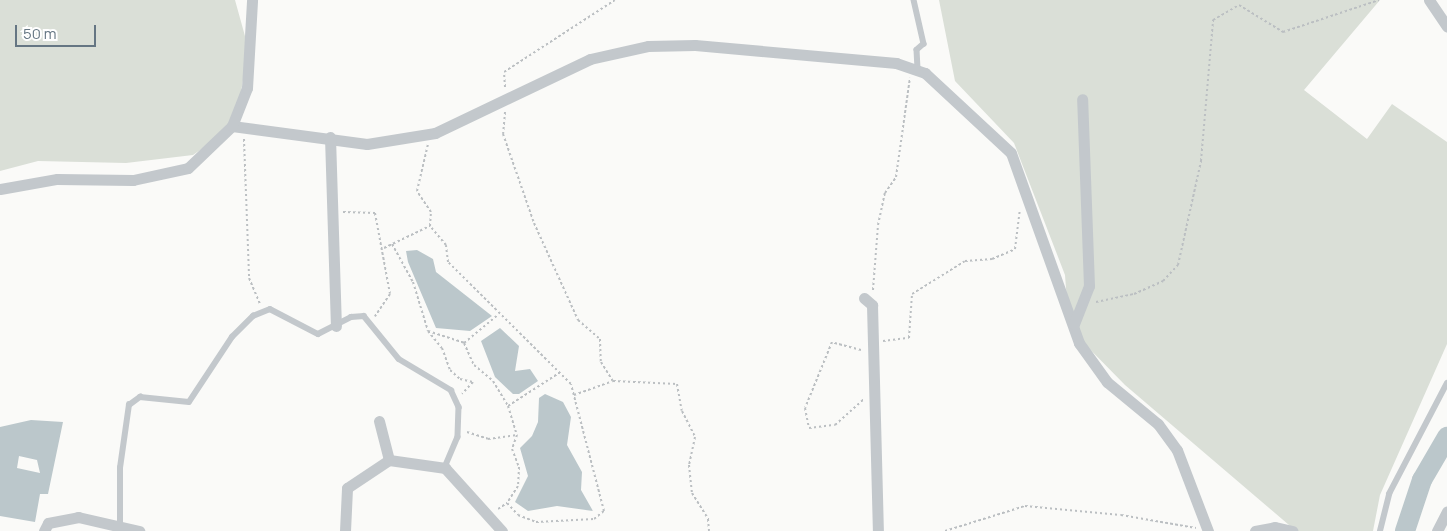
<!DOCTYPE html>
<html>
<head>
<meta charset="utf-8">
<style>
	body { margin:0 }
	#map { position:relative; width:1447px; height:531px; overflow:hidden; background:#fafaf8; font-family:Manrope,sans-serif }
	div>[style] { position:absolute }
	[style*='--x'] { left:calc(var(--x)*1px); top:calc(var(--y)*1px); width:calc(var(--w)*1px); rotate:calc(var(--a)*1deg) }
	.green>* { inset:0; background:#dadfd7 }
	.water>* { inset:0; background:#bbc7cb }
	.river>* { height:20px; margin:-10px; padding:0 10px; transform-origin:10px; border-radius:10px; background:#bbc7cb }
	.path>* { height:2px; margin-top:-1px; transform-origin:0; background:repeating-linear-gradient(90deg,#bbbfc2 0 2.5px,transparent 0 5px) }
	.lane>* { height:5.5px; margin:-2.75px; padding:0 2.75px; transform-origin:2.75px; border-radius:2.75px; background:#c3c8cc }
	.street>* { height:11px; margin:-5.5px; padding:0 5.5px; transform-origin:5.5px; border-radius:5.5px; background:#c3c8cc }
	span { translate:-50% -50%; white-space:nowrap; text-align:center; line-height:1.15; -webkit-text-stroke:5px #fff; paint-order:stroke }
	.scale { position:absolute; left:15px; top:25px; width:81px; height:22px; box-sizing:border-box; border:2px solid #657683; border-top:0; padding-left:6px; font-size:15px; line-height:18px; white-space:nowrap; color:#657683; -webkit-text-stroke:4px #fff; paint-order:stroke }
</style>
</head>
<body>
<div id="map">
	<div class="green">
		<i style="clip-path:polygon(0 0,235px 0,248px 47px,236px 125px,193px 155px,126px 163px,38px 161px,0 171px)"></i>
		<i style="clip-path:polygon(939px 0,1380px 0,1304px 90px,1367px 139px,1392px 104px,1447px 142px,1447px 344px,1380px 495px,1373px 531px,1296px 531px,1125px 385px,1069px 328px,1065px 275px,1014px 143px,955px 81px)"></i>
	</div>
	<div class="water">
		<i style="clip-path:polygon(417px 250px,433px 259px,436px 272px,492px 316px,470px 331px,436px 328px,408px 262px,406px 251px)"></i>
		<i style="clip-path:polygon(500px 328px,519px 346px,515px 371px,530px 369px,538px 381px,519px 394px,513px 394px,495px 377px,481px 341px)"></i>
		<i style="clip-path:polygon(545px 394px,563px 402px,571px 417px,567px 445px,582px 472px,581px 490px,593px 511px,557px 506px,528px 511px,515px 502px,528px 476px,520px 448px,532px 436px,538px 422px,539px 398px)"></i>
		<i style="clip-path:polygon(evenodd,31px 420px,63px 422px,48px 494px,40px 494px,35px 522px,0 516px,0 427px,31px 420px,19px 456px,37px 460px,40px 473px,17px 468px,19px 456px)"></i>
	</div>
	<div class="river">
		<i style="--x:1405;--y:531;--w:54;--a:-71.6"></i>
		<i style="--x:1422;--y:480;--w:50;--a:-59.8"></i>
	</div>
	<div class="path">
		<i style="--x:505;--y:87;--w:15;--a:-94"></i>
		<i style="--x:504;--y:72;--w:132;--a:-33"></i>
		<i style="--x:505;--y:112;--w:22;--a:95"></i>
		<i style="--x:503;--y:134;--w:94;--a:70.8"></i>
		<i style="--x:534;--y:223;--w:107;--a:65.6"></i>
		<i style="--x:578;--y:320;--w:29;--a:41"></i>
		<i style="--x:600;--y:339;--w:23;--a:88"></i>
		<i style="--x:601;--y:362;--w:22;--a:58"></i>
		<i style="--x:613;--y:381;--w:64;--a:2.7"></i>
		<i style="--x:677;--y:384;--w:27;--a:80"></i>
		<i style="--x:682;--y:411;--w:29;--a:63"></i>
		<i style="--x:695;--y:437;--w:29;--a:102"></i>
		<i style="--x:689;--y:465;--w:28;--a:84"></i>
		<i style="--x:692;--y:493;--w:31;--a:58"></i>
		<i style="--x:708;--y:519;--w:12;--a:85"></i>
		<i style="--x:244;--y:139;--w:139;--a:87.9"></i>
		<i style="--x:249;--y:278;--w:28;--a:67"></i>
		<i style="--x:343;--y:212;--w:32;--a:2"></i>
		<i style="--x:375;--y:213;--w:82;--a:79.5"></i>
		<i style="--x:390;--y:294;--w:27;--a:124"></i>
		<i style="--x:392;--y:244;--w:43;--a:61.1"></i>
		<i style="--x:413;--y:282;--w:51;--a:73"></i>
		<i style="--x:428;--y:331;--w:38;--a:18"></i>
		<i style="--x:464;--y:343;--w:24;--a:66"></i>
		<i style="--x:474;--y:365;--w:25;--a:40"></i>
		<i style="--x:493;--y:381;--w:29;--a:59"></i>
		<i style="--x:508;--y:406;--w:30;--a:73"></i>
		<i style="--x:517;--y:435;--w:15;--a:110"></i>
		<i style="--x:512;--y:449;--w:19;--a:69"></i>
		<i style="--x:519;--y:467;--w:19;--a:93"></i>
		<i style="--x:518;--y:486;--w:20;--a:123"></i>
		<i style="--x:507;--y:503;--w:16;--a:47"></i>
		<i style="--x:518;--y:515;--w:19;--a:21"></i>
		<i style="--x:536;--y:522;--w:58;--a:-3"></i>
		<i style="--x:594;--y:519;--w:13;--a:-39"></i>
		<i style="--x:604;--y:511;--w:131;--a:-104.6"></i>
		<i style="--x:571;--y:384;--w:173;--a:-135.2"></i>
		<i style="--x:448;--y:262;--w:17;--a:-97"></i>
		<i style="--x:446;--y:245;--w:25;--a:-130"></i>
		<i style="--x:384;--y:248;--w:51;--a:-25.6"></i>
		<i style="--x:430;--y:226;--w:14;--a:-86"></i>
		<i style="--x:431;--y:212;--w:25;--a:-124"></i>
		<i style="--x:417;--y:191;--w:48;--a:-76.8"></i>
		<i style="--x:873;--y:290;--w:65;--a:-85.6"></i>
		<i style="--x:878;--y:225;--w:33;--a:-78"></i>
		<i style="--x:885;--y:193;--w:19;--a:-55"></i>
		<i style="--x:896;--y:177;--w:100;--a:-82"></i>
		<i style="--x:1096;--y:302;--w:39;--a:-12"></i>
		<i style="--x:1134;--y:294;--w:32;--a:-24"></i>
		<i style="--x:1163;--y:281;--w:22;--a:-47"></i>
		<i style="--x:1178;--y:265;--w:107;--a:-77.5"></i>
		<i style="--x:1201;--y:161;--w:142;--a:-85.1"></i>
		<i style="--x:1213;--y:20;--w:30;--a:-30"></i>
		<i style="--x:1239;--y:5;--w:52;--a:31.5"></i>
		<i style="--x:1283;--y:32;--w:101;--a:-18.4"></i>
		<i style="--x:428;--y:331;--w:22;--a:51"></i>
		<i style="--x:442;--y:348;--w:23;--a:70"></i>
		<i style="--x:450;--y:370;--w:13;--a:42"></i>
		<i style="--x:460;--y:379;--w:13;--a:13"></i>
		<i style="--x:473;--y:382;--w:16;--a:133"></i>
		<i style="--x:883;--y:341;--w:26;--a:-7"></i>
		<i style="--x:909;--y:338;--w:44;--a:-86.1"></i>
		<i style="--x:912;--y:294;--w:62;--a:-31.9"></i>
		<i style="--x:965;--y:261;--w:27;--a:-4"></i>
		<i style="--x:992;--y:259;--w:25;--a:-23"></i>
		<i style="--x:1015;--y:249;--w:38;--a:-83"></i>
		<i style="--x:464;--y:343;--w:45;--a:-39.6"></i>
		<i style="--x:861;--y:350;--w:30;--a:-165"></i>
		<i style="--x:832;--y:342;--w:71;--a:112.2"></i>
		<i style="--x:805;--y:408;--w:20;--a:79"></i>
		<i style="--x:809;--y:428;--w:26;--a:-7"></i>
		<i style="--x:835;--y:425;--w:39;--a:-42"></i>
		<i style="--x:574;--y:395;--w:41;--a:-19.7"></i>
		<i style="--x:508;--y:406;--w:61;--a:-32.9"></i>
		<i style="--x:467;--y:432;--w:22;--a:18"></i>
		<i style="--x:488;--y:439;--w:29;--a:-8"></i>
		<i style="--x:498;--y:509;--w:11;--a:-34"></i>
		<i style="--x:945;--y:531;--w:84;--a:-17.4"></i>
		<i style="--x:1025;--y:506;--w:96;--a:5.4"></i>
		<i style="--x:1121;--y:515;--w:76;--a:9.8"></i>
	</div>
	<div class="lane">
		<i style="--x:914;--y:0;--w:45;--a:77.2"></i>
		<i style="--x:924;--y:44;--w:9;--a:139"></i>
		<i style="--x:917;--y:50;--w:21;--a:87"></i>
		<i style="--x:120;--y:525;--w:57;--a:-90"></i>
		<i style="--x:120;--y:468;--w:64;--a:-81.9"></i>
		<i style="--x:129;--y:405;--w:14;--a:-36"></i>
		<i style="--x:140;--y:397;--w:49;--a:5.8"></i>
		<i style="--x:189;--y:402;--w:78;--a:-56.5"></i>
		<i style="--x:232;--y:337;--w:30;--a:-45"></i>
		<i style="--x:253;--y:316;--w:18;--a:-22"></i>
		<i style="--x:270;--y:309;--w:54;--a:27.5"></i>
		<i style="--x:318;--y:334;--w:37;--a:-27"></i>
		<i style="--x:351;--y:317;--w:13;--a:-4"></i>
		<i style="--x:364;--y:316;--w:55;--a:50.9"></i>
		<i style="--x:399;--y:359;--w:61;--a:30.8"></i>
		<i style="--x:451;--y:390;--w:19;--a:65"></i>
		<i style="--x:459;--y:407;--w:30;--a:92"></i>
		<i style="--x:458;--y:437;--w:34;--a:113"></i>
		<i style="--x:1380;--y:531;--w:38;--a:-76"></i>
		<i style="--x:1389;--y:494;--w:125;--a:-62.4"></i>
	</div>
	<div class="street">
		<i style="--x:1429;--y:0;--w:32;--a:56"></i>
		<i style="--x:232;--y:126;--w:136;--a:7.6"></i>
		<i style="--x:367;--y:144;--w:69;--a:-9.2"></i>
		<i style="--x:435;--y:133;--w:172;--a:-25.5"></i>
		<i style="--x:590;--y:59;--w:59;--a:-12.6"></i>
		<i style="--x:648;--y:46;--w:47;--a:-1.2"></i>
		<i style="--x:695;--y:45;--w:202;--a:5.1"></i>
		<i style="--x:896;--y:63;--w:31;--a:19"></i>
		<i style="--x:925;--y:73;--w:117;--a:42.9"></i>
		<i style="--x:1011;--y:153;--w:202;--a:70.3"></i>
		<i style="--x:1079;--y:343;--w:48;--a:54.3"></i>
		<i style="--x:1107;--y:382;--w:66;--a:39.5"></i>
		<i style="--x:1158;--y:424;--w:32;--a:54"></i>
		<i style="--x:1177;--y:450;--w:87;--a:69.1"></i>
		<i style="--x:330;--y:137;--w:189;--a:88.2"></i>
		<i style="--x:0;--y:189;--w:58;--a:-10"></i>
		<i style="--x:57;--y:179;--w:76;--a:0.8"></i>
		<i style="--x:133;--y:180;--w:56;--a:-12.3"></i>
		<i style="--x:188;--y:168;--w:61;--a:-43.7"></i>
		<i style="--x:232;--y:126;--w:41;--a:-68.5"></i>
		<i style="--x:247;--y:88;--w:88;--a:-86.7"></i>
		<i style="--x:864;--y:298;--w:11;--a:41"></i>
		<i style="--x:872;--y:305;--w:226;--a:88.5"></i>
		<i style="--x:1074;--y:324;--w:41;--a:-68.5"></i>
		<i style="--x:1089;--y:286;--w:187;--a:-92.1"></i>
		<i style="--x:379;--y:421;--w:40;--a:75.6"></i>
		<i style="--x:44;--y:531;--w:9;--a:-63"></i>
		<i style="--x:48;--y:523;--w:31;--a:-11"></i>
		<i style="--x:78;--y:517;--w:63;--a:12.9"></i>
		<i style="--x:345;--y:531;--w:43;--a:-87.3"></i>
		<i style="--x:347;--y:488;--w:50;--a:-33.7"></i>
		<i style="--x:389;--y:460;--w:57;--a:8.1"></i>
		<i style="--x:445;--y:468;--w:85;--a:47.9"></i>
		<i style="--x:1255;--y:531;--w:20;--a:-11"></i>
		<i style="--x:1275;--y:527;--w:18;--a:13"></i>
		<i style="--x:1437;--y:531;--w:22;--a:-63"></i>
	</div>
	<div class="scale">50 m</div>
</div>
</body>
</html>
